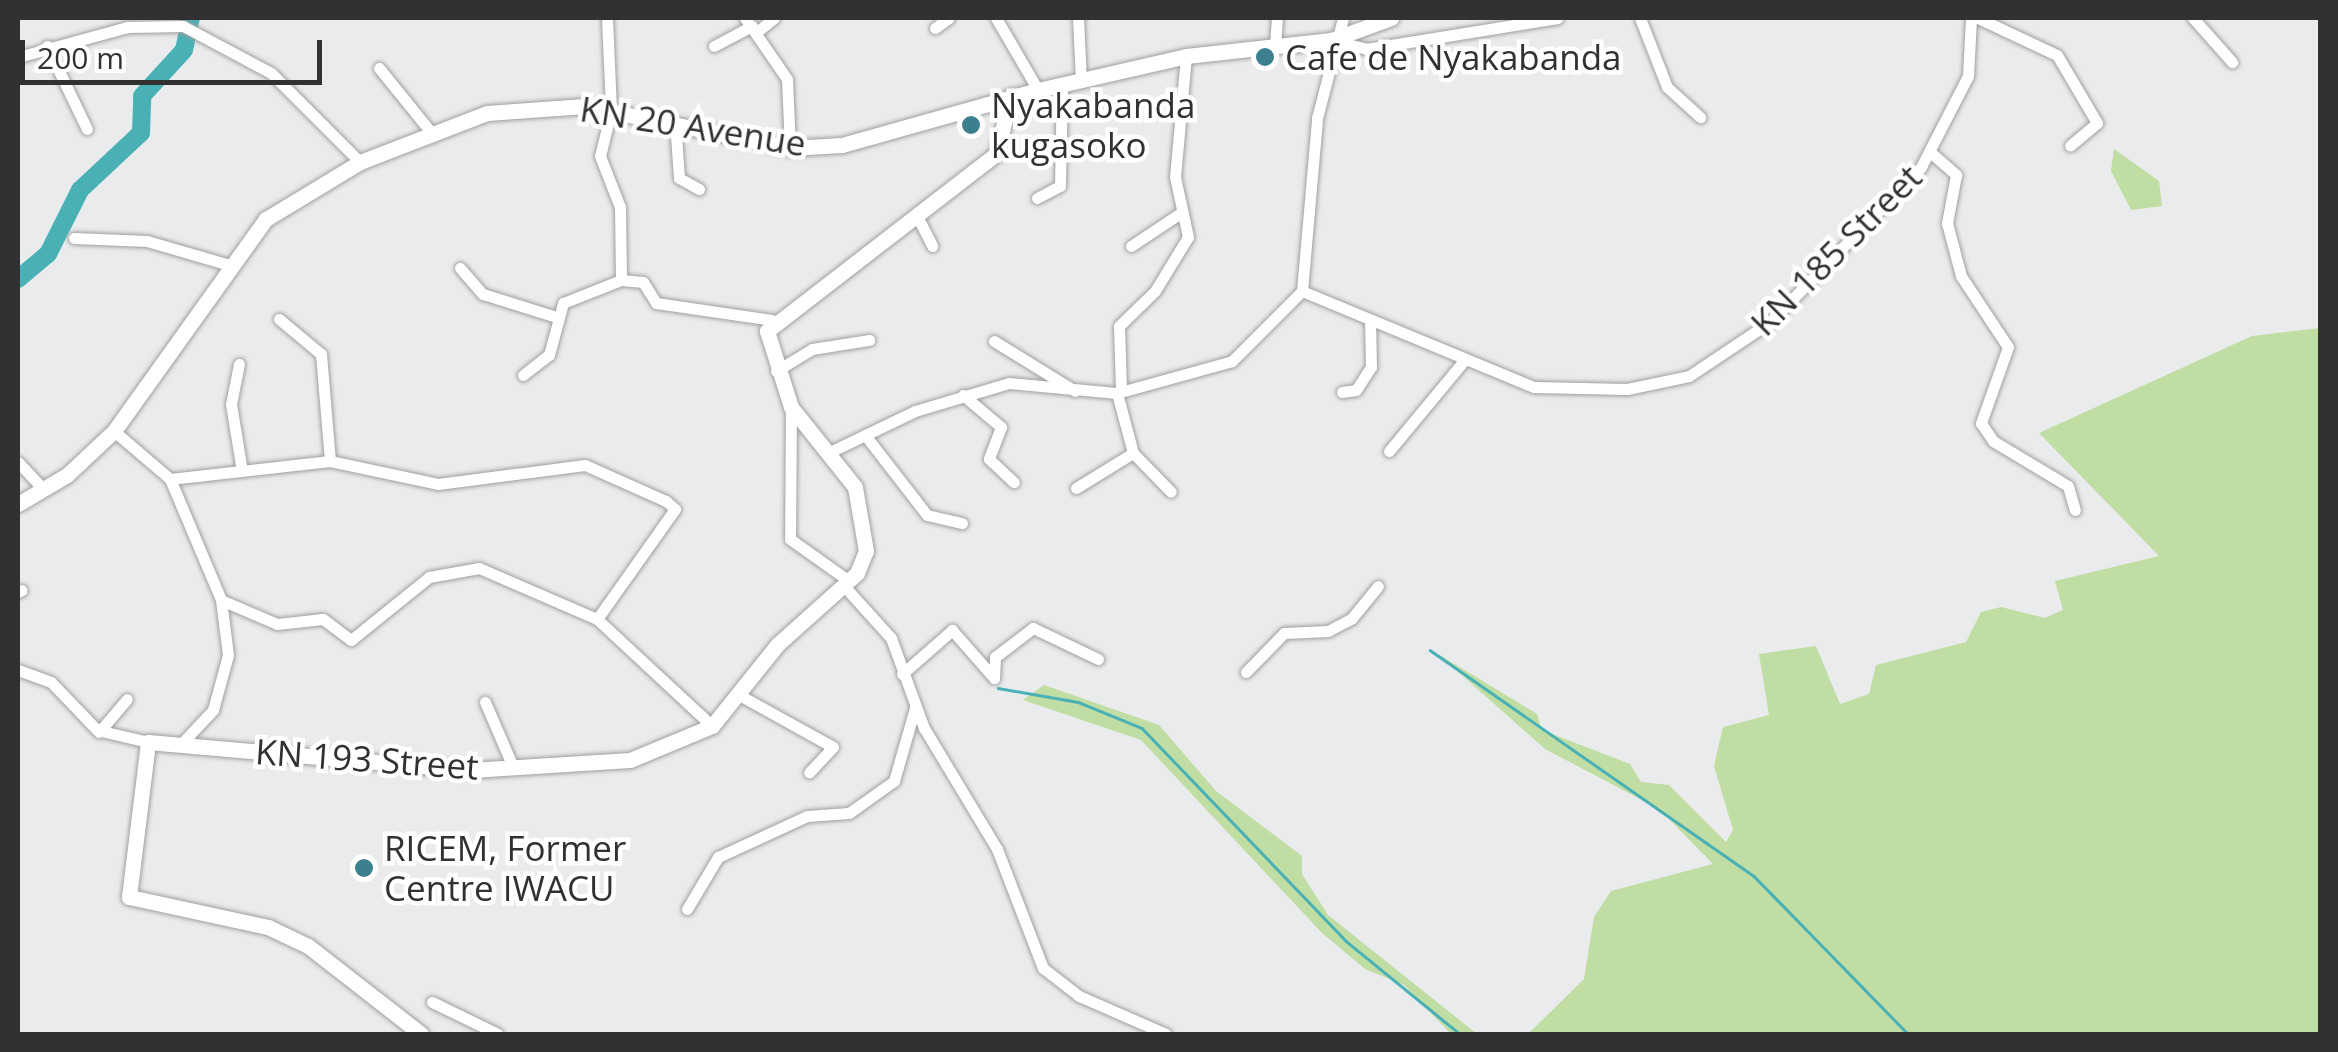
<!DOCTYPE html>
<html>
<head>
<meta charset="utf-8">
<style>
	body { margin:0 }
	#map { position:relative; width:2338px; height:1052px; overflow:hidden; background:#eaebec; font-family:"Open Sans",sans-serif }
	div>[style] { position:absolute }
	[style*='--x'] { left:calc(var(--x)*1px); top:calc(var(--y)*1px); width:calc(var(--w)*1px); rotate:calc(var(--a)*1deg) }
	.green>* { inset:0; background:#c0dda3 }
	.stream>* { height:2.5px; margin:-1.25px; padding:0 1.25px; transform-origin:1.25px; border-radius:1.25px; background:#49b1b6 }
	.river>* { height:18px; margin:-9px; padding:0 9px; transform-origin:9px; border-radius:9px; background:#49b1b6 }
	.roads { filter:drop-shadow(0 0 2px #9fa0a1) drop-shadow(0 0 2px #9fa0a1) }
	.street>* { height:11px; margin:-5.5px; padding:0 5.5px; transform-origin:5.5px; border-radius:5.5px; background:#fff }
	.secondary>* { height:15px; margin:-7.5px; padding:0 7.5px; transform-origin:7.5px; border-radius:7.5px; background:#fff }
	.dots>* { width:28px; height:28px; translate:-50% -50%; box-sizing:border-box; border:5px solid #fff; border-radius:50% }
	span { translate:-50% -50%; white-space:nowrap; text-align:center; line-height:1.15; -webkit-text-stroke:9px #fff; paint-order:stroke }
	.poi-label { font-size:35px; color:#313132 }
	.left { translate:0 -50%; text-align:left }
	.street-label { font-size:35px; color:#313132 }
	.frame { position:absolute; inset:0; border:20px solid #313132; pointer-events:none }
	.scale { position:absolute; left:20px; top:40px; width:302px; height:45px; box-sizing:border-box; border:5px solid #313132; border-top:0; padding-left:12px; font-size:30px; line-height:35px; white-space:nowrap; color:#313132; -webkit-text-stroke:8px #fff; paint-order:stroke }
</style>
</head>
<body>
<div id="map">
	<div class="green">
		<i style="clip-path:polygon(2114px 149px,2159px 181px,2162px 206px,2131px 210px,2111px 171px)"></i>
		<i style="clip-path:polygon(2320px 328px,2320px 1034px,1528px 1034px,1584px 979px,1594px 917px,1611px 891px,1713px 864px,1659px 809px,1545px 749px,1438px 654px,1537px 714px,1542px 730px,1630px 764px,1641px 782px,1669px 785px,1726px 842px,1733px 830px,1714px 766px,1723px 727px,1769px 715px,1759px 654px,1816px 646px,1840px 704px,1869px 694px,1876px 665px,1966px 642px,1981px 612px,2001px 607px,2045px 618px,2063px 610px,2055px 581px,2159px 556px,2039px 433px,2252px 336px)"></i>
		<i style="clip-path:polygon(1044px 685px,1159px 725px,1216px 791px,1302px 856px,1302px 874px,1328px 915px,1477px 1034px,1451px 1034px,1404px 985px,1365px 969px,1322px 933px,1141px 740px,1023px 700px)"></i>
	</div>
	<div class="stream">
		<i style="--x:1430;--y:650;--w:395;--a:34.9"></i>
		<i style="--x:1754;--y:876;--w:221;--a:45.7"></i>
		<i style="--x:998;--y:688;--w:81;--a:9.9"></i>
		<i style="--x:1078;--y:702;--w:69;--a:22.1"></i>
		<i style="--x:1142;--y:728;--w:295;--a:46.2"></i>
		<i style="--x:1346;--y:941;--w:147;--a:39.2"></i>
	</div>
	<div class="river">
		<i style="--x:18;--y:279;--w:39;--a:-40"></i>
		<i style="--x:48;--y:254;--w:72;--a:-63.4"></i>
		<i style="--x:80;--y:190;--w:83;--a:-43.1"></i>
		<i style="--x:141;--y:133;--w:37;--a:-88"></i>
		<i style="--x:142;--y:96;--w:62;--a:-47.6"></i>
		<i style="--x:184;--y:50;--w:33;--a:-78"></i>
	</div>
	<div class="roads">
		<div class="street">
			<i style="--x:607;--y:18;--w:93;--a:87.5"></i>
			<i style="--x:611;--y:111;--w:46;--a:103.7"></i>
			<i style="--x:600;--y:156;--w:55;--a:68.6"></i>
			<i style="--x:620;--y:207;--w:73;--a:89.2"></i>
			<i style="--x:745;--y:18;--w:74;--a:55.5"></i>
			<i style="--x:787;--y:79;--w:69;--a:87.5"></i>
			<i style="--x:996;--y:18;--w:83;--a:59.7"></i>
			<i style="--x:1078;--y:18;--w:63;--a:87.3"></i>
			<i style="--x:1640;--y:18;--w:74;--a:68.6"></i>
			<i style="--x:1667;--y:87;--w:45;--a:42.3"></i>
			<i style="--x:1978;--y:18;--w:87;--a:25.1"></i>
			<i style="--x:2057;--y:55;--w:79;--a:59.5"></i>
			<i style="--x:2097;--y:123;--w:35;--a:140"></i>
			<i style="--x:2193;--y:18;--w:59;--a:48.4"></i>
			<i style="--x:935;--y:28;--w:17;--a:-36"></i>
			<i style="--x:758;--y:31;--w:21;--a:-39"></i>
			<i style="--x:1331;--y:40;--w:36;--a:14"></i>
			<i style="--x:1366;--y:49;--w:194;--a:-9.2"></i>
			<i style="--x:47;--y:46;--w:92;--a:64.3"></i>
			<i style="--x:714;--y:46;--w:43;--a:-27.8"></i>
			<i style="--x:1275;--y:46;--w:28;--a:-86"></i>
			<i style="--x:18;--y:57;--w:114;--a:-15.3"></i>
			<i style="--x:128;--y:27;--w:55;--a:-1"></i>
			<i style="--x:183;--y:26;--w:100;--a:28.1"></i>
			<i style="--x:271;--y:73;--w:126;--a:45"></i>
			<i style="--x:379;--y:68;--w:87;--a:51"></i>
			<i style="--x:675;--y:122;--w:56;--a:85.9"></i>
			<i style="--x:679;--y:178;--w:23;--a:29"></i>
			<i style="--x:1930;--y:152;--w:35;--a:41"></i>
			<i style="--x:1956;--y:175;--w:49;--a:100.6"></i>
			<i style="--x:1947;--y:223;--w:55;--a:75.2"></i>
			<i style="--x:1961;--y:276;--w:85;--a:56.5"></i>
			<i style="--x:2008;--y:347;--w:81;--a:109.6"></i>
			<i style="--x:1981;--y:423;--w:22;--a:56"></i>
			<i style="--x:1993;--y:441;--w:87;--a:31"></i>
			<i style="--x:2068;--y:486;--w:25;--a:74"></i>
			<i style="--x:1037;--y:198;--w:26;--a:-28"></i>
			<i style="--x:1060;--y:186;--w:101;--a:-88.9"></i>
			<i style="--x:916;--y:214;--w:36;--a:63"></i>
			<i style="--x:74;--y:238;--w:73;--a:2.4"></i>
			<i style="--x:147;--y:241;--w:90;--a:16.2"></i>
			<i style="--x:1131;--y:246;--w:58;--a:-33.7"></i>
			<i style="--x:460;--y:268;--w:35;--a:49"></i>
			<i style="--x:483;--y:294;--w:77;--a:17.3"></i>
			<i style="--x:1302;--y:291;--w:251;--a:22.5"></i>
			<i style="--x:1534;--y:387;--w:93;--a:1.2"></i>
			<i style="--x:1627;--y:389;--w:63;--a:-11.8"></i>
			<i style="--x:1689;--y:376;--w:97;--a:-33.7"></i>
			<i style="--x:1770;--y:322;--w:216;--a:-45.7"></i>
			<i style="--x:1921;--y:167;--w:102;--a:-62.7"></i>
			<i style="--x:1968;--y:76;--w:58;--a:-87"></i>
			<i style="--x:279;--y:319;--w:55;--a:39.8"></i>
			<i style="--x:321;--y:354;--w:107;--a:85.2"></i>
			<i style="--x:994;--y:341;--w:95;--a:31.7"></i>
			<i style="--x:239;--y:364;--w:41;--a:101.3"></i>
			<i style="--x:231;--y:404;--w:62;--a:80.7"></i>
			<i style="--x:776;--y:371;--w:42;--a:-31.4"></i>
			<i style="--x:812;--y:349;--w:58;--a:-9"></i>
			<i style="--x:523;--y:375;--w:33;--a:-38"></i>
			<i style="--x:549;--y:355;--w:54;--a:-74.9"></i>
			<i style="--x:563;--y:303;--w:62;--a:-21.6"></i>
			<i style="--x:621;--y:280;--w:22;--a:5"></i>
			<i style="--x:643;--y:282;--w:25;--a:58"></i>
			<i style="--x:656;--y:303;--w:117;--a:8.3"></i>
			<i style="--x:1121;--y:390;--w:64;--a:-91.8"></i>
			<i style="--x:1119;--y:326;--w:50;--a:-44.2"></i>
			<i style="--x:1155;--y:291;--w:63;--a:-58.6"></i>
			<i style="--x:1188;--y:237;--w:61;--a:-102.2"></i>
			<i style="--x:1175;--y:177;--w:121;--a:-84.8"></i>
			<i style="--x:1342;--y:392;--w:14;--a:-8"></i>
			<i style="--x:1356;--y:390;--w:27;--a:-57"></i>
			<i style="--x:1371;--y:367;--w:47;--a:-91.2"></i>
			<i style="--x:1117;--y:393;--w:62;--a:75.1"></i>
			<i style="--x:1133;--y:453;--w:54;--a:45.7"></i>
			<i style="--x:963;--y:395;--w:50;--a:40.1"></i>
			<i style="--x:1001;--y:427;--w:34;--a:111"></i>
			<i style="--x:989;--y:459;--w:34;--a:43"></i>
			<i style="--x:791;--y:407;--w:132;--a:90.4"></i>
			<i style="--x:790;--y:539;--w:72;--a:35.4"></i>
			<i style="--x:114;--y:431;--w:74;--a:40.6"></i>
			<i style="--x:170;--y:479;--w:131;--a:67.1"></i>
			<i style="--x:221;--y:600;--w:55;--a:82.7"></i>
			<i style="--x:228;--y:655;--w:57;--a:105.3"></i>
			<i style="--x:213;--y:710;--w:47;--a:133.3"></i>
			<i style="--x:865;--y:435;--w:101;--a:52.2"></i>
			<i style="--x:927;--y:515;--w:36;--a:13"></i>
			<i style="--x:834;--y:450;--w:90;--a:-25.7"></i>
			<i style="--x:915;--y:411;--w:98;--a:-16.6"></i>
			<i style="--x:1009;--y:383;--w:108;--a:5.3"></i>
			<i style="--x:1117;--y:393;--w:119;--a:-15.5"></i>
			<i style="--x:1232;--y:361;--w:99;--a:-45"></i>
			<i style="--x:1302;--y:291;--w:174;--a:-85"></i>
			<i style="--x:1317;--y:118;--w:103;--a:-75.4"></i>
			<i style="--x:1389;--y:451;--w:116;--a:-50.3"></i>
			<i style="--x:18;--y:462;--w:38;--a:47"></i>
			<i style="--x:170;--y:479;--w:161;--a:-6.4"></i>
			<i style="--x:330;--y:461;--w:110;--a:12"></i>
			<i style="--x:438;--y:484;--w:148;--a:-7.4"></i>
			<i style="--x:585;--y:465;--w:89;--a:24"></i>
			<i style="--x:666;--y:501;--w:12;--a:42"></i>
			<i style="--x:675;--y:509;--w:135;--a:125.3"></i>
			<i style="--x:597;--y:619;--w:157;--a:42.9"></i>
			<i style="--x:1076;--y:488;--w:67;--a:-31.6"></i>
			<i style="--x:844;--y:586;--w:70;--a:47.9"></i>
			<i style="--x:891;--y:638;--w:96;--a:69.9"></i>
			<i style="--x:924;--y:728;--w:141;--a:58.9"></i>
			<i style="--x:997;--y:849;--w:128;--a:68.9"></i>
			<i style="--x:1043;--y:968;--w:46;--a:37.9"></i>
			<i style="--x:1079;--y:996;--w:95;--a:23.6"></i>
			<i style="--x:18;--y:592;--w:4;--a:-27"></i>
			<i style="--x:221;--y:600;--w:61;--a:23.2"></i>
			<i style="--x:277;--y:624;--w:46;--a:-6.2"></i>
			<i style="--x:323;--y:619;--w:35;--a:37"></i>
			<i style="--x:351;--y:640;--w:100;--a:-38.9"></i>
			<i style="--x:429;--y:577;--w:51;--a:-10.2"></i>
			<i style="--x:479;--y:568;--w:129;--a:23.4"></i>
			<i style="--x:18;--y:670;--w:35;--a:20"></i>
			<i style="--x:51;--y:682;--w:66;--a:46.2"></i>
			<i style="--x:97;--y:730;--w:52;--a:13.2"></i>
			<i style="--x:1246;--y:672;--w:54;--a:-45.7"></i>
			<i style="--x:1284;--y:633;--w:44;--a:-2.6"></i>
			<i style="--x:1328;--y:631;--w:27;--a:-28"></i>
			<i style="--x:1352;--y:618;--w:41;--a:-50.9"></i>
			<i style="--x:902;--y:674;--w:67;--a:-41.3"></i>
			<i style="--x:952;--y:630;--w:64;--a:48.8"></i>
			<i style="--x:994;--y:678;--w:21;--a:-87"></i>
			<i style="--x:995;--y:657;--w:48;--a:-37.3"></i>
			<i style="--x:1033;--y:628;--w:72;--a:25.5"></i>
			<i style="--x:741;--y:696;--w:105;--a:29"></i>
			<i style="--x:833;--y:747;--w:35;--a:133"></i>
			<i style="--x:485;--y:702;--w:71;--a:66.7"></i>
			<i style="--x:99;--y:732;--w:43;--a:-49.7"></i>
			<i style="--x:687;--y:909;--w:61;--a:-59.2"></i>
			<i style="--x:718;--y:857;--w:98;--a:-24.7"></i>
			<i style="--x:807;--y:816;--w:42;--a:-4.1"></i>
			<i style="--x:849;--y:813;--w:55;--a:-35.4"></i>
			<i style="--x:894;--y:781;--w:76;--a:-74"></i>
			<i style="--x:432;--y:1002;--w:73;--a:25.9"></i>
		</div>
		<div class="secondary">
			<i style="--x:18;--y:504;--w:57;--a:-30.6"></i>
			<i style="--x:67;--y:475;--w:64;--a:-43.1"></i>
			<i style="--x:114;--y:431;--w:261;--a:-54.4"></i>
			<i style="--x:266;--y:219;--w:110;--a:-31.2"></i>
			<i style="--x:360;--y:162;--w:136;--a:-21.1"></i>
			<i style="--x:487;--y:113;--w:98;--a:-4.1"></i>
			<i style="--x:585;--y:106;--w:209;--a:11.6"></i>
			<i style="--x:790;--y:148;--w:52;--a:-3.3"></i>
			<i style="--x:842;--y:145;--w:204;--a:-15.7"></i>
			<i style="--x:1038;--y:90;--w:152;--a:-12.9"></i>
			<i style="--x:1186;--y:56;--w:146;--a:-6.3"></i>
			<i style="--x:1331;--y:40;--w:64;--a:-20.1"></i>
			<i style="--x:421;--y:1034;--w:143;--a:-142.1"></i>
			<i style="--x:308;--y:946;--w:44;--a:-154.6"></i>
			<i style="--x:268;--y:927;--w:142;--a:-167.8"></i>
			<i style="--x:129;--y:897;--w:156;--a:-83"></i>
			<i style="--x:148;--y:742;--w:324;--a:5"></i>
			<i style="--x:471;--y:770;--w:159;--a:-3.6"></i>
			<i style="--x:630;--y:760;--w:89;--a:-22.5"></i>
			<i style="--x:712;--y:726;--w:105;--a:-51.2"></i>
			<i style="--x:778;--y:644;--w:106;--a:-41.9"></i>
			<i style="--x:857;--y:573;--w:24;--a:-68"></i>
			<i style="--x:866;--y:551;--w:65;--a:-99.8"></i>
			<i style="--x:855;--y:487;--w:102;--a:-128.7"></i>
			<i style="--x:791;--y:407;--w:80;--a:-107.5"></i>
			<i style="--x:767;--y:331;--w:289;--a:-37.7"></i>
			<i style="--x:996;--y:154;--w:60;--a:-75.5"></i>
		</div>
	</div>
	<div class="dots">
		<i style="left:1265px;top:57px;background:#3c7f8f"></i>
		<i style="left:971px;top:125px;background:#3c7f8f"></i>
		<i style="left:364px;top:868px;background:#3c7f8f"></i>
	</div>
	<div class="poi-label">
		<span class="left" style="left:1285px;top:57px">Cafe de Nyakabanda</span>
		<span class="left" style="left:991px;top:125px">Nyakabanda<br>kugasoko</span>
		<span class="left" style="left:384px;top:868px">RICEM, Former<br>Centre IWACU</span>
	</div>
	<div class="street-label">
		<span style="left:693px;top:126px;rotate:9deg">KN 20 Avenue</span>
		<span style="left:1836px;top:250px;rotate:-45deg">KN 185 Street</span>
		<span style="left:367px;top:759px;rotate:4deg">KN 193 Street</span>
	</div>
	<div class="frame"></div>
	<div class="scale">200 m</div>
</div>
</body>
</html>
